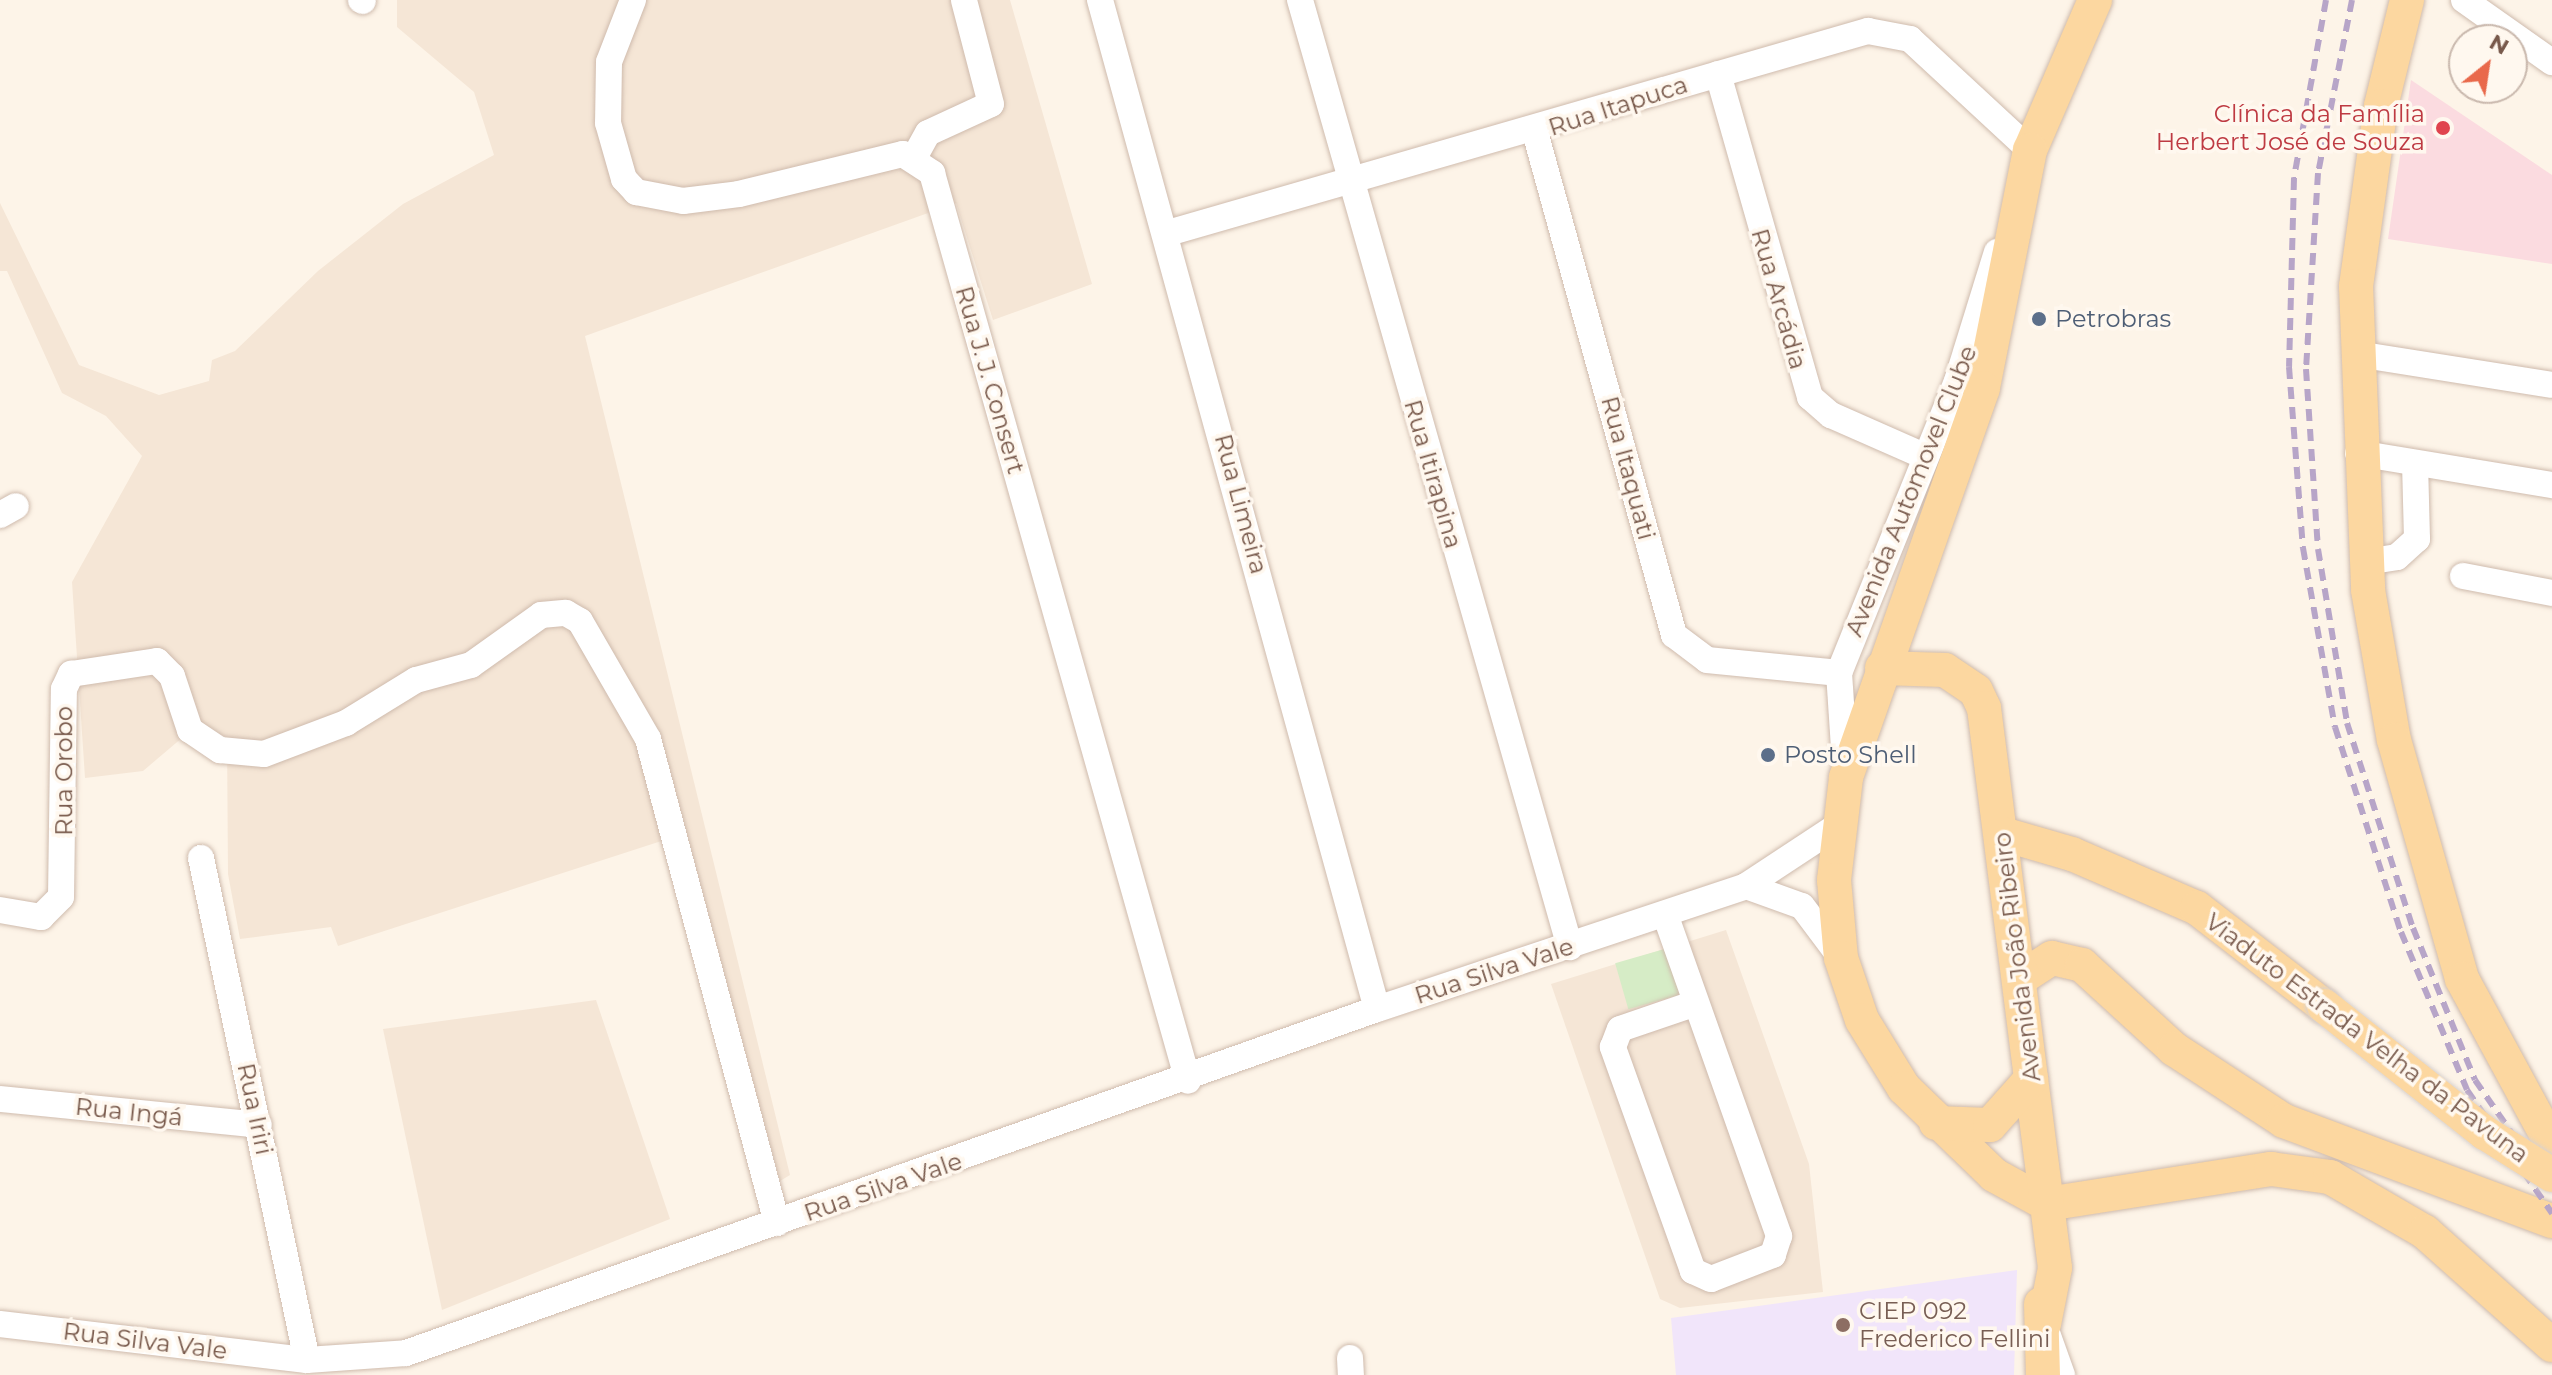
<!DOCTYPE html>
<html>
<head>
<meta charset="utf-8">
<style>
	body { margin:0 }
	#map { position:relative; width:2552px; height:1375px; overflow:hidden; background:#fdf4e8; font-family:Montserrat,sans-serif }
	div>[style] { position:absolute }
	[style*='--x'] { left:calc(var(--x)*1px); top:calc(var(--y)*1px); width:calc(var(--w)*1px); rotate:calc(var(--a)*1deg) }
	.residential>* { inset:0; background:#f5e6d6 }
	.education>* { inset:0; background:#f1e5fa }
	.medical>* { inset:0; background:#fbdbe0 }
	.green>* { inset:0; background:#d6ecc6; transform-origin:0 0 }
	.roads { filter:drop-shadow(0 0 2px #cfbbad) drop-shadow(0 0 2px #cfbbad) }
	.minor>* { height:26px; margin:-13px; padding:0 13px; transform-origin:13px; border-radius:13px; background:#fff }
	.major>* { height:34px; margin:-17px; padding:0 17px; transform-origin:17px; border-radius:17px; background:#fcd7a0 }
	.rail>* { height:6px; margin-top:-3px; transform-origin:0; background:repeating-linear-gradient(90deg,#b7a5c8 0 12px,transparent 0 20px) }
	.bridges { filter:drop-shadow(0 0 2px #d9d1cd) drop-shadow(0 0 2px #d9d1cd) }
	.major-bridge>* { height:34px; margin:-17px; padding:0 17px; transform-origin:17px; border-radius:17px; background:#fcd7a0 }
	.dots>* { width:22px; height:22px; translate:-50% -50%; box-sizing:border-box; border:4px solid #fff8ef; border-radius:50% }
	span { translate:-50% -50%; white-space:nowrap; text-align:center; line-height:1.15; -webkit-text-stroke:7px #fff8ef; paint-order:stroke }
	.street-label { font-size:24px; color:#78594b }
	.health-label { font-size:24px; color:#be3a42 }
	.right { translate:-100% -50%; text-align:right }
	.service-label { font-size:24px; color:#4e5e75 }
	.left { translate:0 -50%; text-align:left }
	.education-label { font-size:24px; color:#785e54 }
	.north { position:absolute; left:2448px; top:24px; width:80px; height:80px; box-sizing:border-box; background:#fff8ef; border:2px solid #c9b8ad; border-radius:50%; rotate:30deg; font-size:22px; font-weight:700; line-height:32px; text-align:center; color:#78594b }
	.north::after { content:''; display:block; margin:auto; width:28px; height:36px; background:#e9694b; clip-path:polygon(50% 0,100% 100%,50% 72%,0 100%) }
</style>
</head>
<body>
<div id="map">
	<div class="residential">
		<i style="clip-path:polygon(397px 0,1010px 0,1092px 284px,993px 320px,956px 203px,585px 336px,790px 1175px,780px 1181px,683px 834px,338px 946px,331px 927px,240px 939px,228px 874px,227px 737px,196px 726px,143px 771px,85px 778px,72px 582px,142px 456px,106px 416px,62px 393px,7px 271px,0 271px,0 203px,79px 365px,159px 395px,209px 381px,212px 360px,235px 351px,318px 271px,403px 204px,494px 155px,474px 92px,397px 27px)"></i>
		<i style="clip-path:polygon(1726px 930px,1809px 1164px,1823px 1292px,1680px 1308px,1660px 1299px,1551px 984px)"></i>
		<i style="clip-path:polygon(596px 1000px,670px 1219px,442px 1310px,383px 1029px)"></i>
	</div>
	<div class="education">
		<i style="clip-path:polygon(2017px 1270px,2014px 1375px,1676px 1375px,1671px 1318px)"></i>
	</div>
	<div class="medical">
		<i style="clip-path:polygon(2411px 80px,2552px 175px,2552px 264px,2388px 239px)"></i>
	</div>
	<div class="green">
		<i style="left:1668px;top:948px;width:48px;height:55px;rotate:74deg"></i>
	</div>
	<div class="roads">
		<div class="minor">
			<i style="--x:361;--y:0;--w:2;--a:27"></i>
			<i style="--x:633;--y:0;--w:66;--a:111.2"></i>
			<i style="--x:609;--y:62;--w:61;--a:90.9"></i>
			<i style="--x:608;--y:123;--w:58;--a:74.1"></i>
			<i style="--x:624;--y:179;--w:18;--a:47"></i>
			<i style="--x:636;--y:192;--w:48;--a:10.8"></i>
			<i style="--x:683;--y:201;--w:56;--a:-7.1"></i>
			<i style="--x:739;--y:194;--w:169;--a:-13.7"></i>
			<i style="--x:903;--y:154;--w:35;--a:33"></i>
			<i style="--x:932;--y:173;--w:943;--a:74.25"></i>
			<i style="--x:1100;--y:0;--w:1046;--a:74.65"></i>
			<i style="--x:1300;--y:0;--w:985;--a:74.09"></i>
			<i style="--x:2464;--y:0;--w:108;--a:35.2"></i>
			<i style="--x:1718;--y:74;--w:336;--a:74.1"></i>
			<i style="--x:1810;--y:397;--w:28;--a:41"></i>
			<i style="--x:1831;--y:415;--w:102;--a:23.8"></i>
			<i style="--x:1535;--y:132;--w:522;--a:74.55"></i>
			<i style="--x:1674;--y:635;--w:41;--a:37.1"></i>
			<i style="--x:1707;--y:660;--w:133;--a:5.6"></i>
			<i style="--x:915;--y:156;--w:26;--a:-61"></i>
			<i style="--x:928;--y:133;--w:69;--a:-24.7"></i>
			<i style="--x:991;--y:104;--w:107;--a:-104.6"></i>
			<i style="--x:1168;--y:233;--w:729;--a:-16.1"></i>
			<i style="--x:1868;--y:31;--w:43;--a:10.8"></i>
			<i style="--x:1910;--y:39;--w:163;--a:42.8"></i>
			<i style="--x:2357;--y:354;--w:197;--a:9"></i>
			<i style="--x:2358;--y:453;--w:197;--a:9.4"></i>
			<i style="--x:0;--y:515;--w:18;--a:-29"></i>
			<i style="--x:2366;--y:562;--w:31;--a:-9"></i>
			<i style="--x:2397;--y:557;--w:27;--a:-42"></i>
			<i style="--x:2417;--y:539;--w:76;--a:-91.5"></i>
			<i style="--x:2463;--y:576;--w:91;--a:10.8"></i>
			<i style="--x:1846;--y:778;--w:105;--a:-93.8"></i>
			<i style="--x:1839;--y:673;--w:315;--a:-68"></i>
			<i style="--x:1957;--y:381;--w:135;--a:-72.8"></i>
			<i style="--x:201;--y:858;--w:513;--a:78.08"></i>
			<i style="--x:1746;--y:886;--w:59;--a:19.7"></i>
			<i style="--x:1802;--y:906;--w:60;--a:53.1"></i>
			<i style="--x:0;--y:910;--w:42;--a:9.7"></i>
			<i style="--x:41;--y:917;--w:28;--a:-45"></i>
			<i style="--x:61;--y:897;--w:208;--a:-89.2"></i>
			<i style="--x:64;--y:689;--w:17;--a:-65"></i>
			<i style="--x:71;--y:674;--w:87;--a:-8.6"></i>
			<i style="--x:157;--y:661;--w:21;--a:45"></i>
			<i style="--x:172;--y:676;--w:57;--a:71.6"></i>
			<i style="--x:190;--y:730;--w:36;--a:34"></i>
			<i style="--x:220;--y:750;--w:44;--a:5.2"></i>
			<i style="--x:264;--y:754;--w:88;--a:-20.7"></i>
			<i style="--x:346;--y:723;--w:82;--a:-31.6"></i>
			<i style="--x:416;--y:680;--w:57;--a:-15.3"></i>
			<i style="--x:471;--y:665;--w:86;--a:-35.5"></i>
			<i style="--x:541;--y:615;--w:25;--a:-5"></i>
			<i style="--x:566;--y:613;--w:16;--a:30"></i>
			<i style="--x:580;--y:621;--w:136;--a:60"></i>
			<i style="--x:648;--y:739;--w:501;--a:75.08"></i>
			<i style="--x:1665;--y:914;--w:342;--a:70.5"></i>
			<i style="--x:1779;--y:1236;--w:20;--a:108"></i>
			<i style="--x:1773;--y:1255;--w:66;--a:158.8"></i>
			<i style="--x:1711;--y:1279;--w:20;--a:-156"></i>
			<i style="--x:1693;--y:1271;--w:238;--a:-109.7"></i>
			<i style="--x:1613;--y:1047;--w:19;--a:-69"></i>
			<i style="--x:1620;--y:1029;--w:80;--a:-18.9"></i>
			<i style="--x:0;--y:1099;--w:260;--a:5.7"></i>
			<i style="--x:0;--y:1324;--w:309;--a:6.7"></i>
			<i style="--x:307;--y:1360;--w:99;--a:-4"></i>
			<i style="--x:406;--y:1353;--w:1030;--a:-19.51"></i>
			<i style="--x:1377;--y:1009;--w:389;--a:-18.4"></i>
			<i style="--x:1746;--y:886;--w:109;--a:-33.4"></i>
			<i style="--x:2046;--y:1330;--w:48;--a:70.4"></i>
			<i style="--x:1350;--y:1358;--w:17;--a:87"></i>
		</div>
		<div class="major">
			<i style="--x:2095;--y:0;--w:163;--a:113.4"></i>
			<i style="--x:2030;--y:150;--w:243;--a:101.2"></i>
			<i style="--x:1983;--y:388;--w:413;--a:109.4"></i>
			<i style="--x:1846;--y:778;--w:103;--a:96.7"></i>
			<i style="--x:1834;--y:880;--w:78;--a:84.9"></i>
			<i style="--x:1841;--y:958;--w:65;--a:71.3"></i>
			<i style="--x:1862;--y:1020;--w:80;--a:58.3"></i>
			<i style="--x:1904;--y:1088;--w:125;--a:44"></i>
			<i style="--x:1994;--y:1175;--w:60;--a:28.7"></i>
			<i style="--x:2047;--y:1204;--w:227;--a:-8.9"></i>
			<i style="--x:2271;--y:1169;--w:60;--a:7.7"></i>
			<i style="--x:2330;--y:1177;--w:110;--a:30.1"></i>
			<i style="--x:2425;--y:1232;--w:170;--a:41.7"></i>
			<i style="--x:2407;--y:0;--w:109;--a:103.8"></i>
			<i style="--x:2381;--y:106;--w:182;--a:97.9"></i>
			<i style="--x:2356;--y:286;--w:304;--a:87.7"></i>
			<i style="--x:2368;--y:590;--w:152;--a:80.2"></i>
			<i style="--x:2394;--y:740;--w:248;--a:74.1"></i>
			<i style="--x:2462;--y:979;--w:189;--a:61.5"></i>
			<i style="--x:1882;--y:668;--w:63;--a:1.8"></i>
			<i style="--x:1945;--y:670;--w:37;--a:34"></i>
			<i style="--x:1976;--y:691;--w:19;--a:65"></i>
			<i style="--x:1984;--y:708;--w:564;--a:82.77"></i>
			<i style="--x:2055;--y:1268;--w:57;--a:101.1"></i>
			<i style="--x:2003;--y:834;--w:72;--a:16.2"></i>
			<i style="--x:2072;--y:854;--w:136;--a:23.4"></i>
			<i style="--x:2197;--y:908;--w:160;--a:37.7"></i>
			<i style="--x:2021;--y:978;--w:37;--a:-33"></i>
			<i style="--x:2052;--y:958;--w:31;--a:13"></i>
			<i style="--x:2082;--y:965;--w:125;--a:42.4"></i>
			<i style="--x:2174;--y:1049;--w:131;--a:33.2"></i>
			<i style="--x:2284;--y:1121;--w:286;--a:20.5"></i>
			<i style="--x:1936;--y:1123;--w:54;--a:2.1"></i>
			<i style="--x:1990;--y:1125;--w:62;--a:-48.3"></i>
			<i style="--x:2041;--y:1304;--w:71;--a:88.4"></i>
		</div>
	</div>
	<div class="rail">
		<i style="--x:2326;--y:0;--w:181;--a:100.2"></i>
		<i style="--x:2294;--y:178;--w:189;--a:91.5"></i>
		<i style="--x:2289;--y:367;--w:182;--a:85.6"></i>
		<i style="--x:2303;--y:548;--w:182;--a:79.9"></i>
		<i style="--x:2335;--y:727;--w:215;--a:72.2"></i>
		<i style="--x:2401;--y:932;--w:171;--a:67.3"></i>
		<i style="--x:2467;--y:1090;--w:150;--a:55.4"></i>
		<i style="--x:2352;--y:0;--w:176;--a:101.1"></i>
		<i style="--x:2318;--y:173;--w:196;--a:93.5"></i>
		<i style="--x:2306;--y:369;--w:180;--a:86.2"></i>
		<i style="--x:2318;--y:549;--w:176;--a:80.5"></i>
		<i style="--x:2347;--y:723;--w:215;--a:72.2"></i>
		<i style="--x:2413;--y:928;--w:164;--a:67.8"></i>
		<i style="--x:2475;--y:1080;--w:135;--a:55.3"></i>
	</div>
	<div class="bridges">
		<div class="major-bridge">
			<i style="--x:2324;--y:1006;--w:205;--a:38.3"></i>
			<i style="--x:2485;--y:1133;--w:79;--a:32.1"></i>
		</div>
	</div>
	<div class="dots">
		<i style="left:2443px;top:128px;background:#e0444e"></i>
		<i style="left:2039px;top:319px;background:#5c6f8a"></i>
		<i style="left:1768px;top:755px;background:#5c6f8a"></i>
		<i style="left:1843px;top:1325px;background:#8d6e63"></i>
	</div>
	<div class="street-label">
		<span style="left:1618px;top:106px;rotate:-18deg">Rua Itapuca</span>
		<span style="left:1779px;top:299px;rotate:74deg">Rua Arcádia</span>
		<span style="left:990px;top:380px;rotate:74deg">Rua J. J. Consert</span>
		<span style="left:1628px;top:468px;rotate:75deg">Rua Itaquati</span>
		<span style="left:1433px;top:474px;rotate:74deg">Rua Itirapina</span>
		<span style="left:1911px;top:491px;rotate:-68deg">Avenida Automovel Clube</span>
		<span style="left:1241px;top:504px;rotate:75deg">Rua Limeira</span>
		<span style="left:64px;top:771px;rotate:-90deg">Rua Orobo</span>
		<span style="left:2017px;top:957px;rotate:-97deg">Avenida João Ribeiro</span>
		<span style="left:1494px;top:971px;rotate:-18deg">Rua Silva Vale</span>
		<span style="left:2367px;top:1038px;rotate:37deg">Viaduto Estrada Velha da Pavuna</span>
		<span style="left:255px;top:1109px;rotate:78deg">Rua Iriri</span>
		<span style="left:129px;top:1112px;rotate:6deg">Rua Ingá</span>
		<span style="left:883px;top:1187px;rotate:-19deg">Rua Silva Vale</span>
		<span style="left:145px;top:1341px;rotate:7deg">Rua Silva Vale</span>
	</div>
	<div class="health-label">
		<span class="right" style="left:2425px;top:128px">Clínica da Família<br>Herbert José de Souza</span>
	</div>
	<div class="service-label">
		<span class="left" style="left:2055px;top:319px">Petrobras</span>
		<span class="left" style="left:1784px;top:755px">Posto Shell</span>
	</div>
	<div class="education-label">
		<span class="left" style="left:1859px;top:1325px">CIEP 092<br>Frederico Fellini</span>
	</div>
	<div class="north">N</div>
</div>
</body>
</html>
